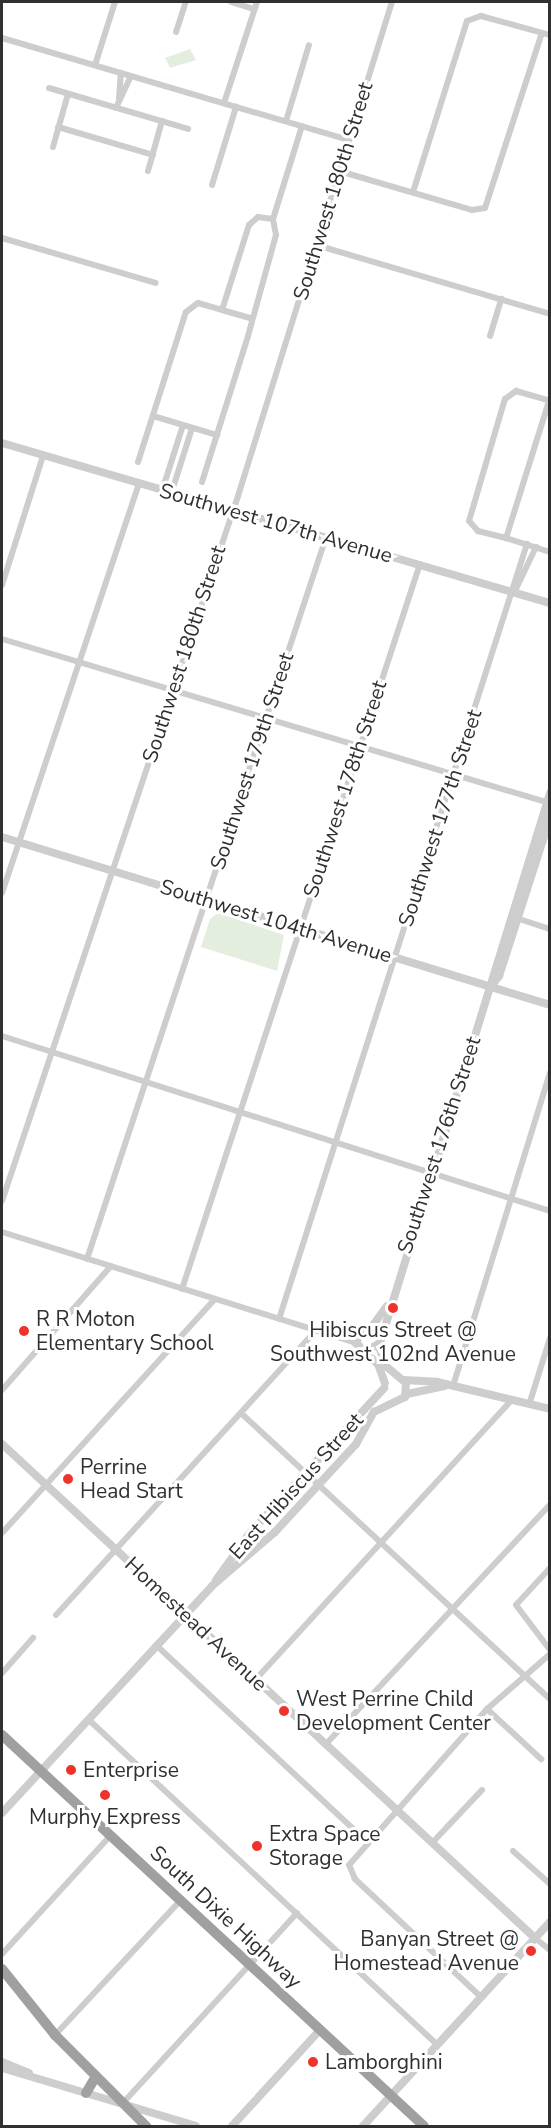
<!DOCTYPE html>
<html>
<head>
<meta charset="utf-8">
<style>
	body { margin:0 }
	#map { position:relative; width:551px; height:2128px; overflow:hidden; background:#fff; font-family:"Nunito Sans",sans-serif }
	div>[style] { position:absolute }
	[style*='--x'] { left:calc(var(--x)*1px); top:calc(var(--y)*1px); width:calc(var(--w)*1px); rotate:calc(var(--a)*1deg) }
	.green>* { inset:0; background:#e4eede }
	.minor>* { height:6px; margin:-3px; padding:0 3px; transform-origin:3px; border-radius:3px; background:#cdcdcd }
	.tertiary>* { height:8px; margin:-4px; padding:0 4px; transform-origin:4px; border-radius:4px; background:#cdcdcd }
	.trunk>* { height:10px; margin:-5px; padding:0 5px; transform-origin:5px; border-radius:5px; background:#a0a0a0 }
	.dots>* { width:16px; height:16px; translate:-50% -50%; box-sizing:border-box; border:3px solid #fff; border-radius:50% }
	span { translate:-50% -50%; white-space:nowrap; text-align:center; line-height:1.15; -webkit-text-stroke:6px #fff; paint-order:stroke }
	.street-label { font-size:21px; color:#303030 }
	.poi-label { font-size:21px; color:#303030 }
	.left { translate:0 -50%; text-align:left }
	.right { translate:-100% -50%; text-align:right }
	.frame { position:absolute; inset:0; border:3px solid #303030; pointer-events:none }
</style>
</head>
<body>
<div id="map">
	<div class="green">
		<i style="clip-path:polygon(190px 49px,196px 60px,170px 68px,165px 58px)"></i>
		<i style="clip-path:polygon(218px 913px,284px 935px,277px 971px,201px 947px,210px 919px)"></i>
	</div>
	<div class="minor">
		<i style="--x:231;--y:2;--w:24;--a:17"></i>
		<i style="--x:176;--y:32;--w:32;--a:-72"></i>
		<i style="--x:2;--y:38;--w:362;--a:16.4"></i>
		<i style="--x:95;--y:65;--w:66;--a:-72.4"></i>
		<i style="--x:49;--y:88;--w:145;--a:16.4"></i>
		<i style="--x:119;--y:99;--w:26;--a:-86"></i>
		<i style="--x:224;--y:103;--w:106;--a:-71.9"></i>
		<i style="--x:116;--y:108;--w:35;--a:-65"></i>
		<i style="--x:286;--y:121;--w:79;--a:-73.2"></i>
		<i style="--x:58;--y:127;--w:99;--a:16.4"></i>
		<i style="--x:53;--y:147;--w:55;--a:-74.2"></i>
		<i style="--x:148;--y:171;--w:52;--a:-74.4"></i>
		<i style="--x:339;--y:171;--w:139;--a:16.3"></i>
		<i style="--x:472;--y:210;--w:13;--a:-9"></i>
		<i style="--x:485;--y:208;--w:184;--a:-72"></i>
		<i style="--x:212;--y:185;--w:82;--a:-72.9"></i>
		<i style="--x:413;--y:192;--w:179;--a:-72.5"></i>
		<i style="--x:467;--y:21;--w:15;--a:-20"></i>
		<i style="--x:481;--y:16;--w:72;--a:15.4"></i>
		<i style="--x:2;--y:238;--w:160;--a:16.3"></i>
		<i style="--x:316;--y:245;--w:244;--a:16.4"></i>
		<i style="--x:222;--y:310;--w:29;--a:16"></i>
		<i style="--x:490;--y:336;--w:39;--a:-73"></i>
		<i style="--x:549;--y:401;--w:144;--a:107.4"></i>
		<i style="--x:506;--y:538;--w:46;--a:17.7"></i>
		<i style="--x:153;--y:416;--w:67;--a:16.5"></i>
		<i style="--x:138;--y:462;--w:157;--a:-72.3"></i>
		<i style="--x:186;--y:312;--w:15;--a:-37"></i>
		<i style="--x:198;--y:303;--w:25;--a:16"></i>
		<i style="--x:222;--y:310;--w:89;--a:-72.4"></i>
		<i style="--x:249;--y:225;--w:12;--a:-42"></i>
		<i style="--x:258;--y:217;--w:15;--a:8"></i>
		<i style="--x:202;--y:482;--w:153;--a:-72.5"></i>
		<i style="--x:248;--y:336;--w:105;--a:-74.5"></i>
		<i style="--x:276;--y:235;--w:16;--a:-101"></i>
		<i style="--x:273;--y:219;--w:97;--a:-72.7"></i>
		<i style="--x:162;--y:491;--w:69;--a:-72.3"></i>
		<i style="--x:171;--y:494;--w:69;--a:-72.3"></i>
		<i style="--x:506;--y:538;--w:29;--a:-166"></i>
		<i style="--x:478;--y:531;--w:13;--a:-132"></i>
		<i style="--x:469;--y:521;--w:127;--a:-73.6"></i>
		<i style="--x:505;--y:399;--w:14;--a:-36"></i>
		<i style="--x:516;--y:391;--w:35;--a:16"></i>
		<i style="--x:2;--y:585;--w:135;--a:-72.4"></i>
		<i style="--x:515;--y:591;--w:49;--a:-64.5"></i>
		<i style="--x:2;--y:639;--w:571;--a:16.69"></i>
		<i style="--x:2;--y:893;--w:431;--a:-71.5"></i>
		<i style="--x:516;--y:918;--w:36;--a:18"></i>
		<i style="--x:2;--y:1036;--w:575;--a:17.71"></i>
		<i style="--x:2;--y:1201;--w:743;--a:-71.49"></i>
		<i style="--x:238;--y:496;--w:517;--a:-72.69"></i>
		<i style="--x:2;--y:1232;--w:371;--a:17.4"></i>
		<i style="--x:87;--y:1259;--w:761;--a:-71.68"></i>
		<i style="--x:182;--y:1289;--w:763;--a:-71.83"></i>
		<i style="--x:279;--y:1319;--w:814;--a:-72.26"></i>
		<i style="--x:316;--y:1331;--w:42;--a:2.7"></i>
		<i style="--x:453;--y:1386;--w:328;--a:-72.8"></i>
		<i style="--x:2;--y:1390;--w:165;--a:-48.7"></i>
		<i style="--x:529;--y:1405;--w:70;--a:-72.6"></i>
		<i style="--x:242;--y:1414;--w:420;--a:42.8"></i>
		<i style="--x:2;--y:1533;--w:315;--a:-47.7"></i>
		<i style="--x:550;--y:1568;--w:50;--a:132.6"></i>
		<i style="--x:516;--y:1605;--w:56;--a:52.9"></i>
		<i style="--x:56;--y:1615;--w:384;--a:-47.6"></i>
		<i style="--x:156;--y:1645;--w:287;--a:43"></i>
		<i style="--x:2;--y:1673;--w:47;--a:-48.5"></i>
		<i style="--x:256;--y:1679;--w:377;--a:-47.5"></i>
		<i style="--x:487;--y:1709;--w:74;--a:42.8"></i>
		<i style="--x:89;--y:1720;--w:475;--a:43"></i>
		<i style="--x:326;--y:1744;--w:328;--a:-46.9"></i>
		<i style="--x:432;--y:1843;--w:73;--a:-46.7"></i>
		<i style="--x:513;--y:1851;--w:50;--a:41.7"></i>
		<i style="--x:535;--y:1938;--w:19;--a:39"></i>
		<i style="--x:2;--y:1954;--w:160;--a:-47.5"></i>
		<i style="--x:481;--y:1997;--w:173;--a:-136.9"></i>
		<i style="--x:355;--y:1879;--w:15;--a:-113"></i>
		<i style="--x:349;--y:1865;--w:208;--a:-48.5"></i>
		<i style="--x:487;--y:1709;--w:84;--a:-41.1"></i>
		<i style="--x:55;--y:2035;--w:183;--a:-47"></i>
		<i style="--x:122;--y:2104;--w:259;--a:-47.5"></i>
	</div>
	<div class="tertiary">
		<i style="--x:2;--y:443;--w:571;--a:16.28"></i>
		<i style="--x:2;--y:837;--w:573;--a:17.04"></i>
		<i style="--x:491;--y:986;--w:13;--a:-51"></i>
		<i style="--x:499;--y:976;--w:166;--a:-72.1"></i>
		<i style="--x:371;--y:1328;--w:27;--a:-54"></i>
		<i style="--x:380;--y:1335;--w:18;--a:-161"></i>
		<i style="--x:363;--y:1329;--w:16;--a:117"></i>
		<i style="--x:356;--y:1343;--w:30;--a:44"></i>
		<i style="--x:378;--y:1364;--w:20;--a:70"></i>
		<i style="--x:364;--y:1352;--w:18;--a:-29"></i>
		<i style="--x:380;--y:1343;--w:576;--a:-72.82"></i>
		<i style="--x:404;--y:1380;--w:33;--a:3"></i>
		<i style="--x:437;--y:1382;--w:116;--a:13.4"></i>
		<i style="--x:407;--y:1394;--w:38;--a:-12"></i>
		<i style="--x:2;--y:1444;--w:727;--a:42.83"></i>
		<i style="--x:216;--y:1580;--w:57;--a:-54.3"></i>
		<i style="--x:249;--y:1534;--w:199;--a:-47.2"></i>
		<i style="--x:2;--y:1813;--w:309;--a:-47.2"></i>
		<i style="--x:212;--y:1586;--w:83;--a:-40.6"></i>
		<i style="--x:275;--y:1532;--w:120;--a:-47.4"></i>
		<i style="--x:356;--y:1444;--w:37;--a:-61"></i>
		<i style="--x:374;--y:1412;--w:34;--a:-26"></i>
		<i style="--x:405;--y:1397;--w:14;--a:-86"></i>
		<i style="--x:406;--y:1383;--w:26;--a:-140"></i>
		<i style="--x:386;--y:1366;--w:20;--a:-110"></i>
		<i style="--x:2;--y:2062;--w:29;--a:22"></i>
		<i style="--x:2;--y:2068;--w:202;--a:16.6"></i>
		<i style="--x:232;--y:2126;--w:130;--a:-47.5"></i>
		<i style="--x:363;--y:2126;--w:277;--a:-47.5"></i>
	</div>
	<div class="trunk">
		<i style="--x:2;--y:1735;--w:575;--a:42.82"></i>
		<i style="--x:2;--y:1969;--w:85;--a:51.2"></i>
		<i style="--x:55;--y:2035;--w:129;--a:45"></i>
		<i style="--x:86;--y:2093;--w:17;--a:-59"></i>
	</div>
	<div class="dots">
		<i style="left:393px;top:1308px;background:#ee332c"></i>
		<i style="left:24px;top:1331px;background:#ee332c"></i>
		<i style="left:68px;top:1479px;background:#ee332c"></i>
		<i style="left:284px;top:1711px;background:#ee332c"></i>
		<i style="left:71px;top:1770px;background:#ee332c"></i>
		<i style="left:105px;top:1795px;background:#ee332c"></i>
		<i style="left:257px;top:1846px;background:#ee332c"></i>
		<i style="left:531px;top:1951px;background:#ee332c"></i>
		<i style="left:313px;top:2062px;background:#ee332c"></i>
	</div>
	<div class="street-label">
		<span style="left:333px;top:191px;rotate:-73deg">Southwest 180th Street</span>
		<span style="left:276px;top:523px;rotate:16deg">Southwest 107th Avenue</span>
		<span style="left:184px;top:654px;rotate:-72deg">Southwest 180th Street</span>
		<span style="left:252px;top:761px;rotate:-72deg">Southwest 179th Street</span>
		<span style="left:345px;top:789px;rotate:-72deg">Southwest 178th Street</span>
		<span style="left:440px;top:818px;rotate:-72deg">Southwest 177th Street</span>
		<span style="left:276px;top:921px;rotate:17deg">Southwest 104th Avenue</span>
		<span style="left:439px;top:1145px;rotate:-72deg">Southwest 176th Street</span>
		<span style="left:296px;top:1486px;rotate:-48deg">East Hibiscus Street</span>
		<span style="left:196px;top:1624px;rotate:43deg">Homestead Avenue</span>
		<span style="left:226px;top:1917px;rotate:43deg">South Dixie Highway</span>
	</div>
	<div class="poi-label">
		<span class="left" style="left:36px;top:1331px">R R Moton<br>Elementary School</span>
		<span style="left:393px;top:1342px">Hibiscus Street @<br>Southwest 102nd Avenue</span>
		<span class="left" style="left:80px;top:1479px">Perrine<br>Head Start</span>
		<span class="left" style="left:296px;top:1711px">West Perrine Child<br>Development Center</span>
		<span class="left" style="left:83px;top:1770px">Enterprise</span>
		<span style="left:105px;top:1817px">Murphy Express</span>
		<span class="left" style="left:269px;top:1846px">Extra Space<br>Storage</span>
		<span class="right" style="left:519px;top:1951px">Banyan Street @<br>Homestead Avenue</span>
		<span class="left" style="left:325px;top:2062px">Lamborghini</span>
	</div>
	<div class="frame"></div>
</div>
</body>
</html>
